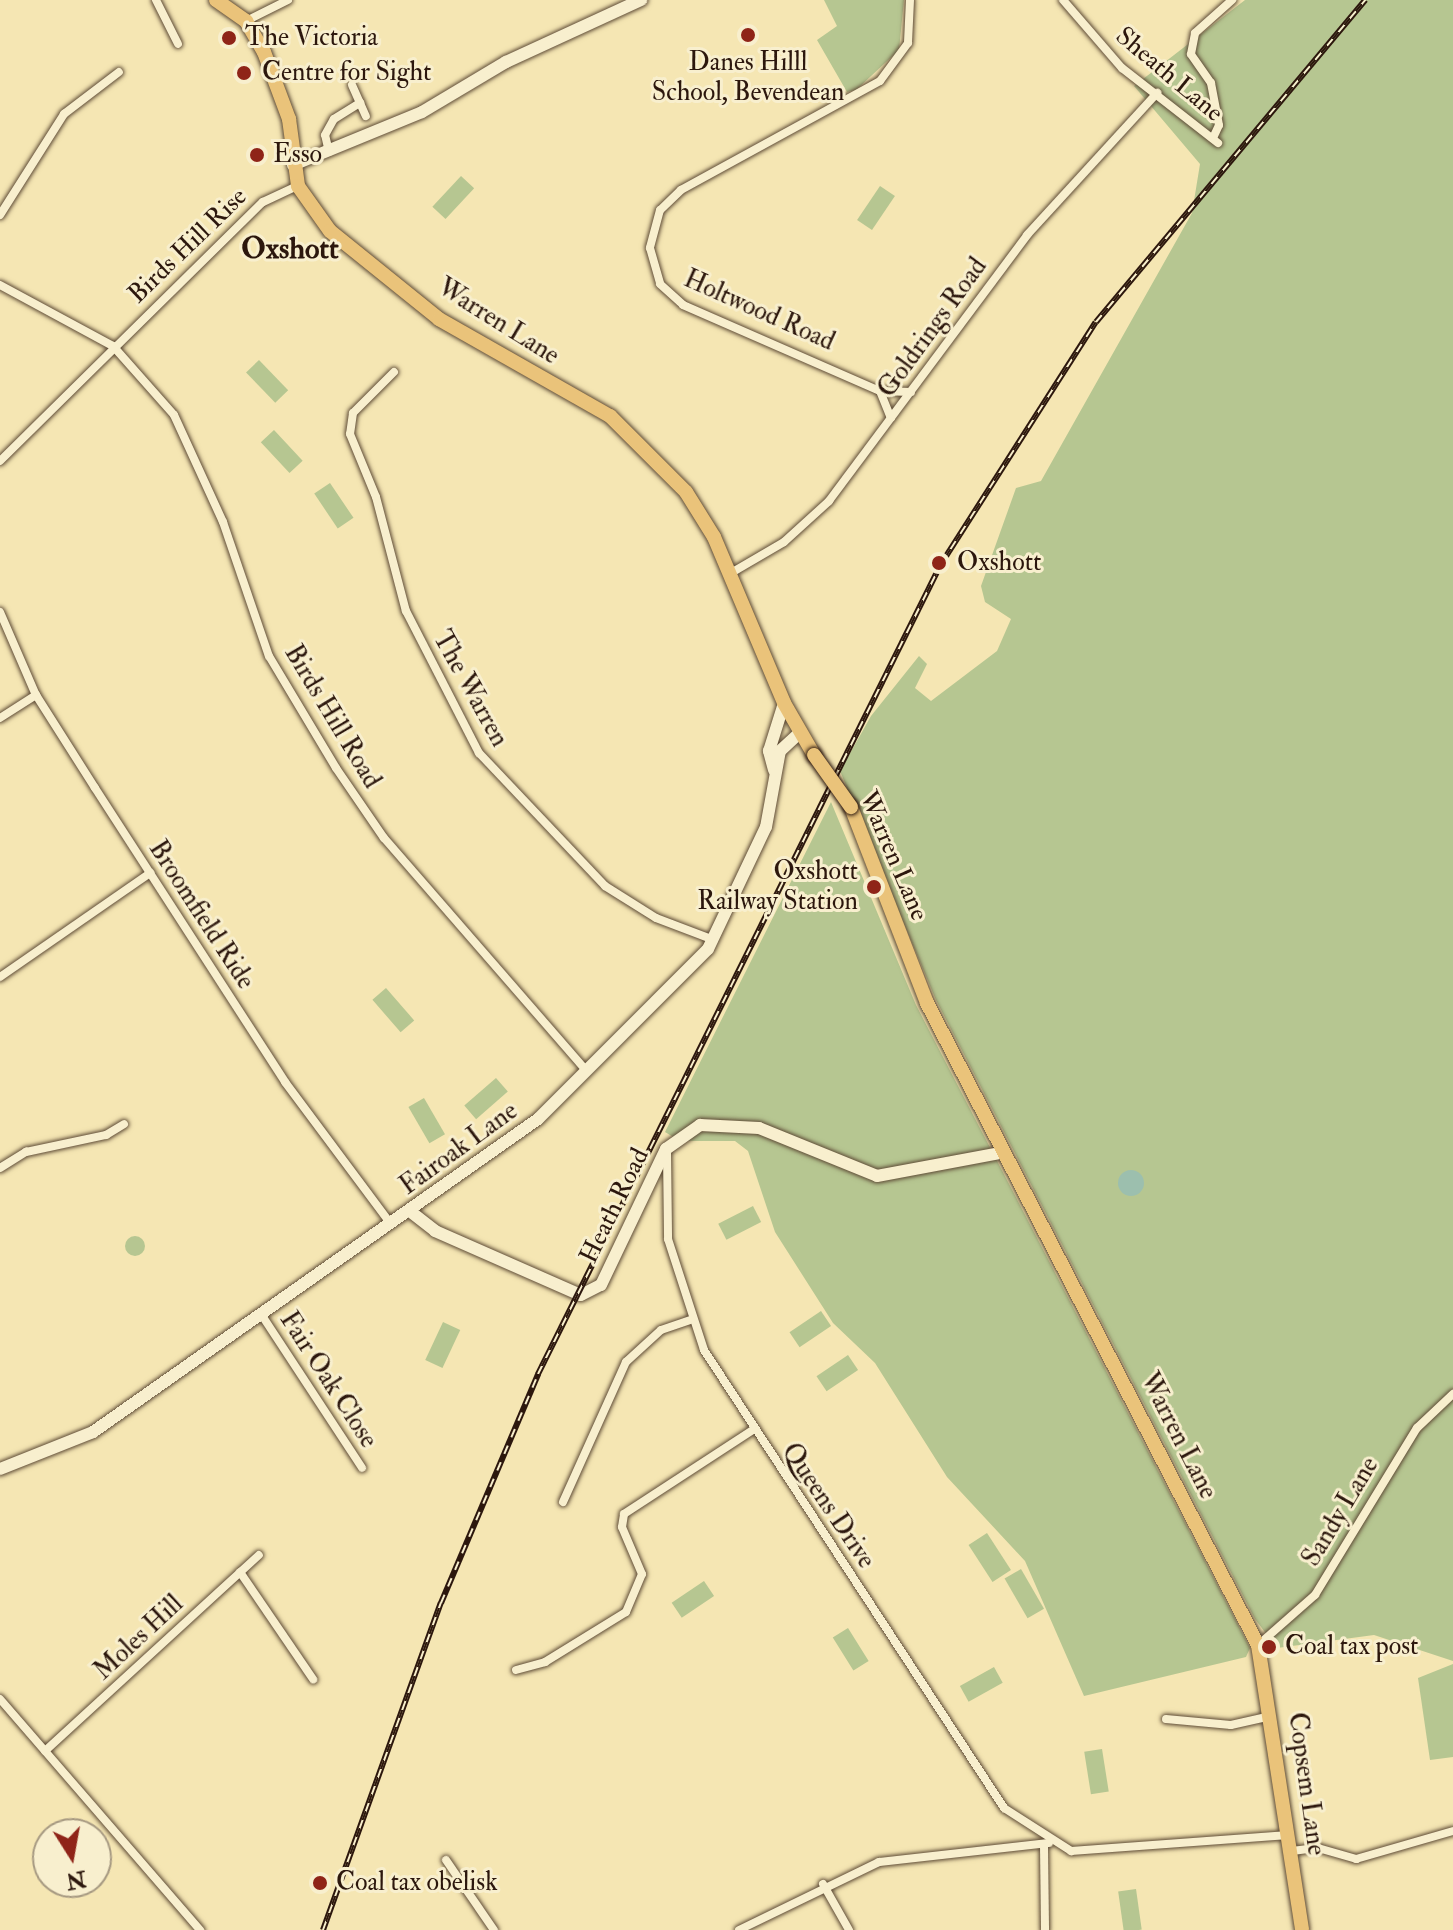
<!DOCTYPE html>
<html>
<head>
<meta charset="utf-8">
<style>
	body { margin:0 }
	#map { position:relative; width:1453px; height:1930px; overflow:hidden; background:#f5e6b3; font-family:"IM FELL Double Pica",serif }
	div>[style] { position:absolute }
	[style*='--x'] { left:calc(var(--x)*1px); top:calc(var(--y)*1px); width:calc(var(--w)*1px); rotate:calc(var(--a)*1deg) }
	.green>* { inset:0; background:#b6c691; transform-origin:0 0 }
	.round { border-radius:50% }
	.water>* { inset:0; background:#9cbfae }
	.roads { filter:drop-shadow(0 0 2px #5e4b36) drop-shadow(0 0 2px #5e4b36) }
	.street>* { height:8px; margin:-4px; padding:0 4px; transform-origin:4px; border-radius:4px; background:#f8efce }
	.secondary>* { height:12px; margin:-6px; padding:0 6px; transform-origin:6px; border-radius:6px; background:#f8efce }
	.primary>* { height:14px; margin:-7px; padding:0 7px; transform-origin:7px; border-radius:7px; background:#eac37a }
	.rail>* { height:6px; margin-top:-3px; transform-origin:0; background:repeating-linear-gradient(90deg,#f8efce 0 9px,#2c170d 0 18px); box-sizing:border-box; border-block:2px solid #2c170d }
	.bridges { filter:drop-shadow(0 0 2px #2c170d) drop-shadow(0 0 2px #2c170d) }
	.primary-bridge>* { height:14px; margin:-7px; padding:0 7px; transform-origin:7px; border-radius:7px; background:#eac37a }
	.dots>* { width:22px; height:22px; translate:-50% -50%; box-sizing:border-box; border:4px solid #f8efce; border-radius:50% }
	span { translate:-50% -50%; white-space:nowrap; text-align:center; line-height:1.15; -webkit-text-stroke:6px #f8efce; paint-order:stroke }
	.poi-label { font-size:26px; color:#2c170d }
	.left { translate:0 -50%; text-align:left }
	.right { translate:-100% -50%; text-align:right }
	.street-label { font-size:26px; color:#2c170d }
	.quarter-label { font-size:30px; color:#2c170d; font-weight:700 }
	.north { position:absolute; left:32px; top:1818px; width:80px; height:80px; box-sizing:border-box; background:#f8efce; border:2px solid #a69981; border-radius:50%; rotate:169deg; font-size:22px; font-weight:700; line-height:32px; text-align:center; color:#2c170d }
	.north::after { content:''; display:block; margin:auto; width:28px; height:36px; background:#8f2418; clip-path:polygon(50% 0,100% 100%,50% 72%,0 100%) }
</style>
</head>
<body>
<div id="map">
	<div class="green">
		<i style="clip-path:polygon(824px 0,904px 0,899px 50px,856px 90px,847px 92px,817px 40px,837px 26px)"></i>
		<i style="clip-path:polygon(1245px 0,1453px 0,1453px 1661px,1374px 1635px,1277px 1648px,1255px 1619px,936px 1000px,840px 771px,871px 716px,919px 656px,927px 664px,915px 688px,931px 701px,997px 651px,1011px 619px,985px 602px,981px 586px,1016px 488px,1041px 481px,1192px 213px,1200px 164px,1134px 86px)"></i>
		<i style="left:461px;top:176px;width:18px;height:42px;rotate:43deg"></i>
		<i style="left:880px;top:186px;width:18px;height:41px;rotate:34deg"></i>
		<i style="left:259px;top:360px;width:42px;height:18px;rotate:46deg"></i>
		<i style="left:274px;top:430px;width:42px;height:18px;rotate:47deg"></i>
		<i style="left:330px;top:483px;width:42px;height:19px;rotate:56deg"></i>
		<i style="clip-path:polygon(831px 802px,916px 1005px,1250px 1648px,1246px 1657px,1084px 1696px,1025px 1561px,947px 1477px,875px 1363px,833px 1323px,775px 1232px,748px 1151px,735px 1141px,680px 1141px,665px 1132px)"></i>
		<i style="left:386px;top:988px;width:43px;height:18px;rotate:49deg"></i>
		<i style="left:496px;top:1078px;width:18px;height:42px;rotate:49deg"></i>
		<i style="left:424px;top:1098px;width:42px;height:18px;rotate:60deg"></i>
		<i style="left:753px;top:1206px;width:18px;height:39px;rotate:63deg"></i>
		<i class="round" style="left:125px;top:1236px;width:20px;height:20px"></i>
		<i style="left:821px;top:1311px;width:18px;height:38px;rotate:56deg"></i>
		<i style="left:443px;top:1322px;width:19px;height:42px;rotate:25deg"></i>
		<i style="left:848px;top:1355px;width:18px;height:38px;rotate:56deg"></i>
		<i style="left:987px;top:1533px;width:44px;height:22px;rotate:57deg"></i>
		<i style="left:1021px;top:1569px;width:46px;height:19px;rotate:60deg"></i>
		<i style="left:704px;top:1581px;width:18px;height:39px;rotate:56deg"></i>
		<i style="left:848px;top:1628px;width:39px;height:18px;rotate:58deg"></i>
		<i style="clip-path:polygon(1453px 1664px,1453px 1757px,1430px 1760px,1418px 1678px)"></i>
		<i style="left:994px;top:1667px;width:18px;height:39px;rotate:61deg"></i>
		<i style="left:1102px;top:1749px;width:43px;height:18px;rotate:81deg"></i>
		<i style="left:1136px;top:1889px;width:41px;height:18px;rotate:82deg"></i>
	</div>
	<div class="water">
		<i class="round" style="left:1118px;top:1170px;width:26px;height:26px"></i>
	</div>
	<div class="roads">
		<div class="street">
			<i style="--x:156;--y:0;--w:49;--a:63.4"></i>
			<i style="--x:910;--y:0;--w:43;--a:92.7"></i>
			<i style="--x:908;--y:43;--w:47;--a:126.4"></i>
			<i style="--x:880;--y:81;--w:227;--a:151.3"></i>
			<i style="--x:681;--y:190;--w:29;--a:136"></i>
			<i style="--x:660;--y:210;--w:39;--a:105"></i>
			<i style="--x:650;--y:248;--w:37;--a:74"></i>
			<i style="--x:660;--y:284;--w:31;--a:42"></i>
			<i style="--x:683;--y:305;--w:215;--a:23.6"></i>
			<i style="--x:880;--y:391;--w:31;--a:2"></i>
			<i style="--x:1063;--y:0;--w:90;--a:49.1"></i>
			<i style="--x:1122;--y:68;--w:122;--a:38"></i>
			<i style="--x:246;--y:21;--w:47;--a:-26.6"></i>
			<i style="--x:352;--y:85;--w:34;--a:66"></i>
			<i style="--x:1213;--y:138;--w:14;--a:-65"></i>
			<i style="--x:1219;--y:125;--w:43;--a:-100.8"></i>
			<i style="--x:1211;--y:83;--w:35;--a:-125"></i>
			<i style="--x:1191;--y:54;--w:21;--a:-79"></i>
			<i style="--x:1195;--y:33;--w:50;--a:-41.7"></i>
			<i style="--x:329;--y:152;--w:17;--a:-103"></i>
			<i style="--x:325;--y:135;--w:18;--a:-61"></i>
			<i style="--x:334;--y:119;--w:31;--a:-32"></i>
			<i style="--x:0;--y:215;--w:120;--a:-57.6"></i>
			<i style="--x:64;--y:114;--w:69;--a:-37.4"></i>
			<i style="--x:0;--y:285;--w:128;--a:28.4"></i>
			<i style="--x:113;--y:346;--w:92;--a:48.5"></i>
			<i style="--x:174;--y:415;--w:118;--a:65.4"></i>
			<i style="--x:223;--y:522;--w:142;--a:71.1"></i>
			<i style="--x:269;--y:656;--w:131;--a:59.1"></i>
			<i style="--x:336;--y:768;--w:85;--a:55.6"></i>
			<i style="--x:384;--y:838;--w:305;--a:49"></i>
			<i style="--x:394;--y:372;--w:58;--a:135"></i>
			<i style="--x:353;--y:413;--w:21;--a:98"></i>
			<i style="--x:350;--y:434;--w:68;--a:67.6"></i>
			<i style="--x:376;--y:497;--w:118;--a:75.3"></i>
			<i style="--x:406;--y:611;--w:160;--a:62.8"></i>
			<i style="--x:479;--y:753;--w:183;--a:46.5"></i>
			<i style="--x:605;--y:886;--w:60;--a:32.1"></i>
			<i style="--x:656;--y:918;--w:62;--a:20.8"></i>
			<i style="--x:880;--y:391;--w:29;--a:68"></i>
			<i style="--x:0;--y:461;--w:369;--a:-44.6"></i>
			<i style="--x:263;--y:202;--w:38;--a:-25"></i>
			<i style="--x:731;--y:573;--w:61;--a:-30.3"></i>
			<i style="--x:784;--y:542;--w:61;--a:-42.3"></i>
			<i style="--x:829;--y:501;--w:332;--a:-53.3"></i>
			<i style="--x:1027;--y:235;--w:193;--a:-47.5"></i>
			<i style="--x:0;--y:612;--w:90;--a:66.6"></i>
			<i style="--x:36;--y:695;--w:110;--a:57.6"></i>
			<i style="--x:95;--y:788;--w:350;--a:57.1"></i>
			<i style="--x:285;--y:1082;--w:177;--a:53.3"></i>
			<i style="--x:0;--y:718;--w:43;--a:-32.6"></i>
			<i style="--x:0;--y:977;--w:183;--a:-34.7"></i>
			<i style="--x:667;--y:1152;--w:87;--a:89.3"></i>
			<i style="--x:668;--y:1239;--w:117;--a:72"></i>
			<i style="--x:704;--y:1350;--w:548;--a:56.77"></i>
			<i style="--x:1004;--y:1808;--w:80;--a:32.7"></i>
			<i style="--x:1071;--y:1851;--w:218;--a:-4.2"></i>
			<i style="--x:0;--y:1168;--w:31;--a:-32"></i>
			<i style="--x:26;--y:1152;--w:82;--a:-12"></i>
			<i style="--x:106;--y:1135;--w:21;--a:-31"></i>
			<i style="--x:261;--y:1314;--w:184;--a:56.7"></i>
			<i style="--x:563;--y:1502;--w:154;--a:-65.8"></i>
			<i style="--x:626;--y:1362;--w:47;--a:-42.4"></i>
			<i style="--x:661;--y:1330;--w:31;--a:-19"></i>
			<i style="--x:240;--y:1572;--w:130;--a:55.7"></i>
			<i style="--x:1258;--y:1645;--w:76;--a:-41.3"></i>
			<i style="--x:1315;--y:1595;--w:196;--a:-58.6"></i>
			<i style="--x:1417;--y:1428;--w:50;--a:-43.4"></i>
			<i style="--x:516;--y:1670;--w:30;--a:-15"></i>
			<i style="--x:545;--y:1662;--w:95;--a:-31.7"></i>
			<i style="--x:626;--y:1612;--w:41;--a:-67.2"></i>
			<i style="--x:642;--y:1574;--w:51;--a:-113.1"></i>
			<i style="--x:622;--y:1527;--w:13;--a:-81"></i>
			<i style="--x:624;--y:1514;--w:154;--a:-33.1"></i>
			<i style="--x:0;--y:1699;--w:306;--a:49.1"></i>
			<i style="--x:1166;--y:1719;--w:65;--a:5.3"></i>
			<i style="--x:1231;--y:1725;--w:41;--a:-12.7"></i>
			<i style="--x:45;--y:1751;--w:290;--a:-42.5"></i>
			<i style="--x:1044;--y:1846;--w:84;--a:89.3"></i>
			<i style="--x:1292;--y:1851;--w:26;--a:-7"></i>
			<i style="--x:1318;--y:1848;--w:40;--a:16"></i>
			<i style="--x:1356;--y:1859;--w:101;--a:-16.1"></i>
			<i style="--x:446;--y:1860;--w:85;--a:55.6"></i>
			<i style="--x:823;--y:1884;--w:53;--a:60.5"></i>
			<i style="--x:739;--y:1930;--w:156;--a:-25.9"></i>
			<i style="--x:879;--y:1862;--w:171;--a:-6.4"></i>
		</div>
		<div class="secondary">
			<i style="--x:293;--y:165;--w:139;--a:-22.3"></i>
			<i style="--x:422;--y:112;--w:98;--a:-30.8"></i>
			<i style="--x:506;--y:62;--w:149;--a:-24.7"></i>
			<i style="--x:774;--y:770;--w:20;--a:-105"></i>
			<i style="--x:769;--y:751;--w:50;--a:-72.6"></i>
			<i style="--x:411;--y:1212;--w:31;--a:38"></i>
			<i style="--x:435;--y:1231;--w:159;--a:23.7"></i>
			<i style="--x:581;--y:1295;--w:22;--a:-27"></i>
			<i style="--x:601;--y:1285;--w:151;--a:-64.5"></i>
			<i style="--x:666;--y:1149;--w:42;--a:-35.2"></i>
			<i style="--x:700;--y:1125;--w:59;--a:2.9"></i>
			<i style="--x:759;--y:1128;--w:127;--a:22.1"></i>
			<i style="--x:877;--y:1176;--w:130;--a:-10.6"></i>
			<i style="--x:0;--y:1469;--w:100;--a:-21.7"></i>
			<i style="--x:93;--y:1432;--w:544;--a:-35.12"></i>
			<i style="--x:538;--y:1119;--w:240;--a:-45"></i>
			<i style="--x:708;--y:949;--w:135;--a:-64.6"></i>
			<i style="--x:766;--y:827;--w:77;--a:-79.6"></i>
			<i style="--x:780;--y:751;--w:26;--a:-43"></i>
		</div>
		<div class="primary">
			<i style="--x:216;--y:0;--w:37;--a:35"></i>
			<i style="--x:246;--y:21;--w:36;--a:60"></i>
			<i style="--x:264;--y:52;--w:72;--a:69.5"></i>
			<i style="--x:289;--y:119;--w:68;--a:82.3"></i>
			<i style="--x:298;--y:186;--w:55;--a:54.6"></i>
			<i style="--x:330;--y:231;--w:140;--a:38.9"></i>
			<i style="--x:439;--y:319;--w:197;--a:29.6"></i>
			<i style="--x:610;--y:416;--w:107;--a:45"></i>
			<i style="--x:686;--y:492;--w:53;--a:58.1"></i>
			<i style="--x:714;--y:537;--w:180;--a:67.1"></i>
			<i style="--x:784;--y:703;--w:60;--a:60"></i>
			<i style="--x:851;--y:807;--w:210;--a:68.8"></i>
			<i style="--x:927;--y:1003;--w:722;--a:62.73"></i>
			<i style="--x:1258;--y:1645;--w:288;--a:81.2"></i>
		</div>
	</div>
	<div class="rail">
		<i style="--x:323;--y:1930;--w:348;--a:-70.2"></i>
		<i style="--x:441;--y:1603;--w:249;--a:-67"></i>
		<i style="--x:538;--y:1374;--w:905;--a:-63.55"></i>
		<i style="--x:941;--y:564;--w:287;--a:-57.4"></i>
		<i style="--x:1096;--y:322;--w:420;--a:-50.1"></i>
	</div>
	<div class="bridges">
		<div class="primary-bridge">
			<i style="--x:814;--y:755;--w:64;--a:54.6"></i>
		</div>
	</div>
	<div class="dots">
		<i style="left:748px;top:35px;background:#8f2418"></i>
		<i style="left:229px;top:38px;background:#8f2418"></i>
		<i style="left:244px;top:73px;background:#8f2418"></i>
		<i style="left:257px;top:155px;background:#8f2418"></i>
		<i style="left:939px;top:563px;background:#8f2418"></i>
		<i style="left:874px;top:887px;background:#8f2418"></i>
		<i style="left:1269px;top:1647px;background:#8f2418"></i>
		<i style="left:320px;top:1883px;background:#8f2418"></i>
	</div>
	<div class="poi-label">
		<span class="left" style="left:245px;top:38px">The Victoria</span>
		<span style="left:748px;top:78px">Danes Hilll<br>School, Bevendean</span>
		<span class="left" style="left:262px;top:73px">Centre for Sight</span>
		<span class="left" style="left:273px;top:155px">Esso</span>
		<span class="left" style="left:957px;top:563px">Oxshott</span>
		<span class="right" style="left:858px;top:887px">Oxshott<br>Railway Station</span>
		<span class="left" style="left:1285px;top:1647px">Coal tax post</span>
		<span class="left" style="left:336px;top:1883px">Coal tax obelisk</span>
	</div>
	<div class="street-label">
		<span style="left:1169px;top:75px;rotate:40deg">Sheath Lane</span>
		<span style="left:188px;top:246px;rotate:-44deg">Birds Hill Rise</span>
		<span style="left:759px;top:311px;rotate:24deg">Holtwood Road</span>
		<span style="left:498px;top:322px;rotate:32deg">Warren Lane</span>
		<span style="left:933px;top:328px;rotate:-54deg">Goldrings Road</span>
		<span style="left:470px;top:689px;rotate:61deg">The Warren</span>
		<span style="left:332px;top:717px;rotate:59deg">Birds Hill Road</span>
		<span style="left:893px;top:856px;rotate:67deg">Warren Lane</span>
		<span style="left:201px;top:915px;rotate:57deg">Broomfield Ride</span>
		<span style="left:459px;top:1149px;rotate:-36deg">Fairoak Lane</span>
		<span style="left:615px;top:1206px;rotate:-64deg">Heath Road</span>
		<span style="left:328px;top:1380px;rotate:57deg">Fair Oak Close</span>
		<span style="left:1178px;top:1436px;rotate:63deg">Warren Lane</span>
		<span style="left:828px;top:1506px;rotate:56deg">Queens Drive</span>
		<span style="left:1341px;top:1512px;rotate:-59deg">Sandy Lane</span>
		<span style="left:139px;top:1638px;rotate:-43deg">Moles Hill</span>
		<span style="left:1306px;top:1784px;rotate:82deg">Copsem Lane</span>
	</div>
	<div class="quarter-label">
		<span style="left:290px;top:249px">Oxshott</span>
	</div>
	<div class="north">N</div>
</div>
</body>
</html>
